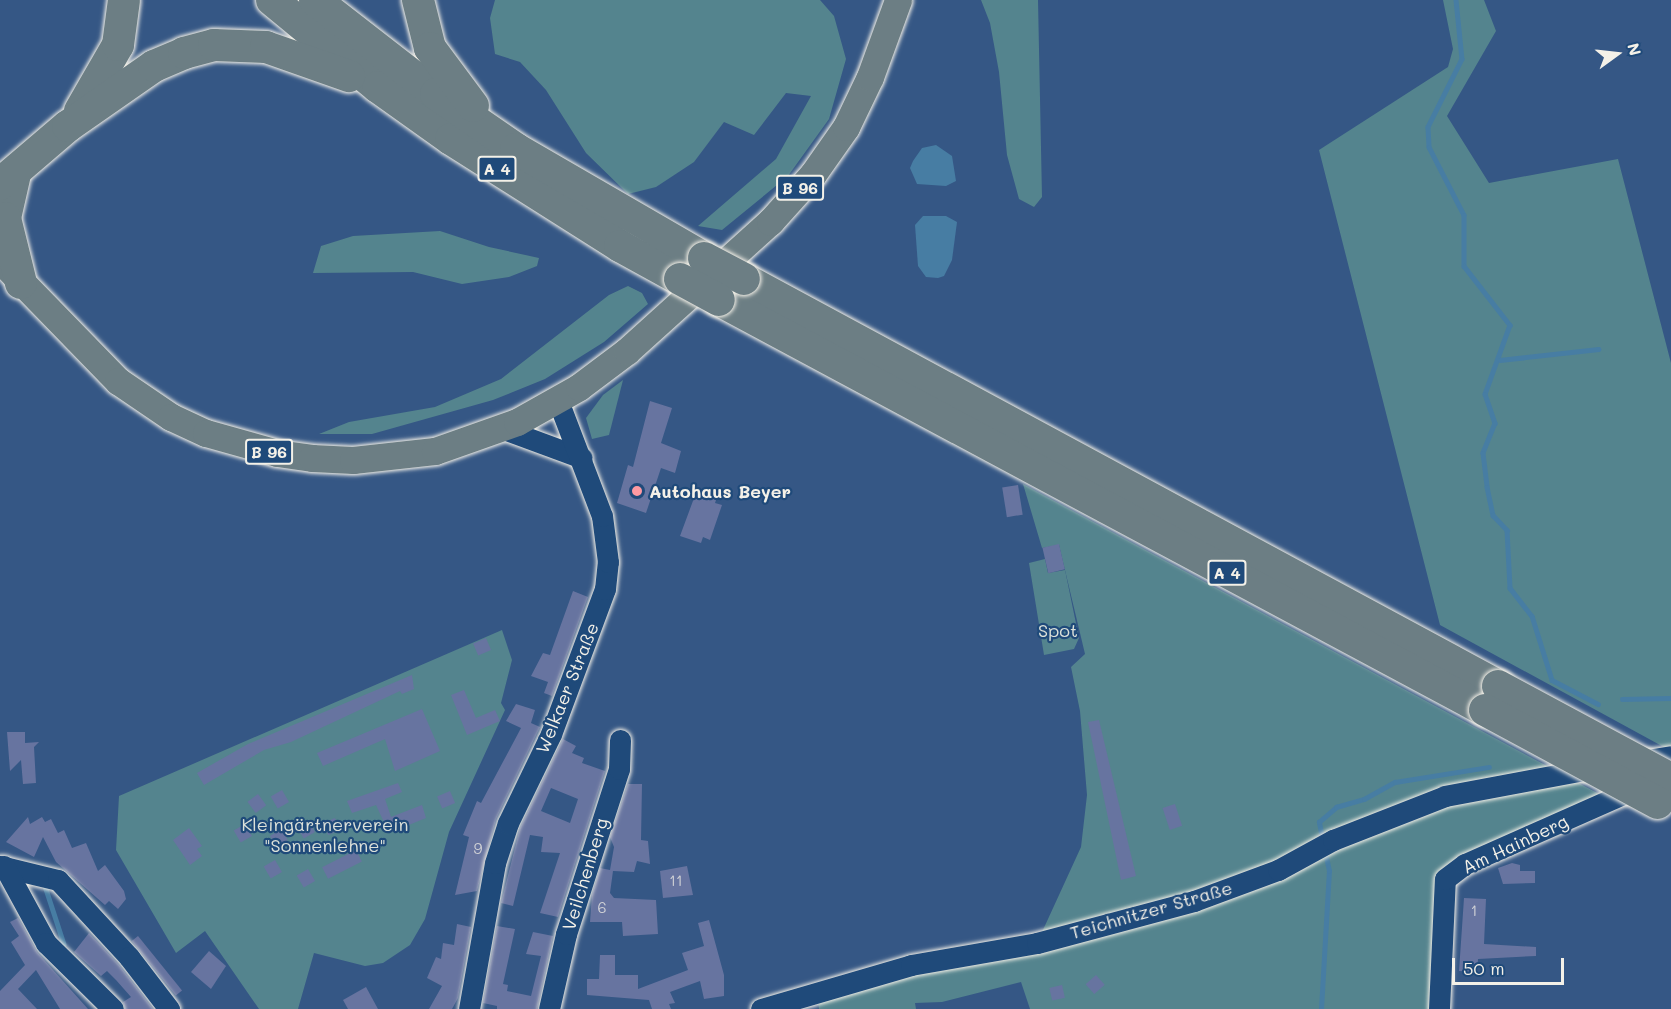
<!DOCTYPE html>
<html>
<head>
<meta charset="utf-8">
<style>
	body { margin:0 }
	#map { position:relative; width:1671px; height:1009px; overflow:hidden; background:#355785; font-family:Mali,sans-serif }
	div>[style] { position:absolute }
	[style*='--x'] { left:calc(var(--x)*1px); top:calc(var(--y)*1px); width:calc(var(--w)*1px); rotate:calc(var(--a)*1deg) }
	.green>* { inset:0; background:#54848e }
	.water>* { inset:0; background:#477da3 }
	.stream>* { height:4.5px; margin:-2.25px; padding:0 2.25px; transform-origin:2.25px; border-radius:2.25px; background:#477da3 }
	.building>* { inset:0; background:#6774a0; transform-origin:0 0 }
	.roads { filter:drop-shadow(0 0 2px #f4f1e8) drop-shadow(0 0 2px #f4f1e8) }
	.minor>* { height:21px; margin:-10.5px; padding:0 10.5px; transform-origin:10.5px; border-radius:10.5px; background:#1f4a7a }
	.major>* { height:27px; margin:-13.5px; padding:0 13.5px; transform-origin:13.5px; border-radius:13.5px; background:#6c7e84 }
	.highway>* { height:32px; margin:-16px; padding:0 16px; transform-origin:16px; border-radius:16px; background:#6c7e84 }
	.bridges { filter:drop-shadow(0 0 2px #f4f1e8) drop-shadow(0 0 2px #f4f1e8) }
	.highway-bridge>* { height:32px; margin:-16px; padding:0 16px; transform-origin:16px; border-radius:16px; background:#6c7e84 }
	.dots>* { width:16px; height:16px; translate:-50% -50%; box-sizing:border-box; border:3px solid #1f4a7a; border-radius:50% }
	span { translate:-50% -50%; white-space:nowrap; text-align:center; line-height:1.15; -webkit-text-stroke:4.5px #1f4a7a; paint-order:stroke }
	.number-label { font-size:15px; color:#d1d2d6 }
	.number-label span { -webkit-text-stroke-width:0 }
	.shield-label span { padding:2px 4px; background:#1f4a7a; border:2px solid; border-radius:4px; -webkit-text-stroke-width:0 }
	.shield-label { font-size:16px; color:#f4f1e8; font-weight:700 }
	.poi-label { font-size:18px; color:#f4f1e8; font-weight:700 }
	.left { translate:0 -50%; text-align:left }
	.park-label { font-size:18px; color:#dce1da }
	.street-label { font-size:18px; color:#f4f1e8 }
	.north { position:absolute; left:1587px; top:24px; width:60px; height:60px; -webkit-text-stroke:4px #1f4a7a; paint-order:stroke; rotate:75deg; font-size:16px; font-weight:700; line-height:24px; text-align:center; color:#f4f1e8 }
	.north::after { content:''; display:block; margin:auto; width:21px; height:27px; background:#f4f1e8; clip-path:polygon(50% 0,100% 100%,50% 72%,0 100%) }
	.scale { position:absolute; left:1452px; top:958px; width:112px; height:27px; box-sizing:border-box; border:3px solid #f4f1e8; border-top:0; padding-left:8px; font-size:18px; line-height:21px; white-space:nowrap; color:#f4f1e8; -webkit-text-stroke:4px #1f4a7a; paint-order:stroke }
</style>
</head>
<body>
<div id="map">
	<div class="green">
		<i style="clip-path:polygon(495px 0,820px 0,834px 16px,846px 59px,829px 119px,788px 176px,722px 230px,698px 226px,776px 159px,811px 96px,786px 93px,754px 135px,724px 122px,694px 162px,656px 187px,628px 194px,586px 153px,546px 90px,520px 62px,495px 54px,490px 18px)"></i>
		<i style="clip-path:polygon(981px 0,1038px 0,1042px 197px,1034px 207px,1019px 199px,1007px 155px,999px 72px,990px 23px)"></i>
		<i style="clip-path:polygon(1443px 0,1484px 0,1496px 31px,1447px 116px,1489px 183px,1618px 159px,1671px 363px,1671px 751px,1440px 625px,1319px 150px,1448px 67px,1453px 49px)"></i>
		<i style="clip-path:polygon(440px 231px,489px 247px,539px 258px,537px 266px,509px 277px,462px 284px,413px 272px,313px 273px,321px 246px,353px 236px)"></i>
		<i style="clip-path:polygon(628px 286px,642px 293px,648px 304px,604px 342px,545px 379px,493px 400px,372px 434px,319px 434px,349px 422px,435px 407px,501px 379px,609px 295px)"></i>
		<i style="clip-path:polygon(623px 380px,609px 435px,592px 439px,586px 418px,603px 395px)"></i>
		<i style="clip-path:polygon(1023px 484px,1612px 801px,1446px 879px,1439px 1009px,1030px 1009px,1021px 982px,942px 1002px,915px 1003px,916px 1009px,819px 1009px,817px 992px,1037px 943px,1081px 847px,1087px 795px,1080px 711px,1071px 667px,1085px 654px,1059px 545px,1042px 548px)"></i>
		<i style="clip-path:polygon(1045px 559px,1048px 573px,1065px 570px,1079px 638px,1074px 649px,1044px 655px,1029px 563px)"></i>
		<i style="clip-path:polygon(502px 630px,512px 660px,501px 703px,505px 710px,449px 832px,425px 919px,410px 945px,383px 963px,365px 966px,314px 953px,298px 1009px,259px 1009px,205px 931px,176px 953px,116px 850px,119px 796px)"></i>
	</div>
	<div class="water">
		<i style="clip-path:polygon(936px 145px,952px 156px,956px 181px,946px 186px,917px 184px,910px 168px,913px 161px,922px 148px)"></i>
		<i style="clip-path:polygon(923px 216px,946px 216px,957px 222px,952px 260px,944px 276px,938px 278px,926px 277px,918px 266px,915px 225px)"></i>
	</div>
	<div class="stream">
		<i style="--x:1456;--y:0;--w:59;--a:84.2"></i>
		<i style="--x:1462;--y:59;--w:76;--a:116.6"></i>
		<i style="--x:1428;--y:127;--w:20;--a:87"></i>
		<i style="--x:1429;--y:147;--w:76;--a:62.8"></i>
		<i style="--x:1464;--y:215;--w:51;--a:90"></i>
		<i style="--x:1464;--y:266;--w:75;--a:52.1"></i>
		<i style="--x:1510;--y:325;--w:73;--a:109.9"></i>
		<i style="--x:1485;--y:394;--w:31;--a:71"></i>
		<i style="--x:1495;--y:423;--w:32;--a:112"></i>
		<i style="--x:1483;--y:453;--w:34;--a:83"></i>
		<i style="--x:1487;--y:487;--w:29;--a:78"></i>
		<i style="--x:1493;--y:515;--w:21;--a:47"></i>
		<i style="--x:1507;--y:530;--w:58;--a:87"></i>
		<i style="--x:1510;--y:588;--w:36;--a:52"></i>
		<i style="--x:1532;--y:616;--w:67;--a:72.6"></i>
		<i style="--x:1552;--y:680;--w:52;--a:27.6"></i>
		<i style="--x:1500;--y:360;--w:99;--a:-6.4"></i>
		<i style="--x:1622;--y:699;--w:49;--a:-1.2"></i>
		<i style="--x:1322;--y:838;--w:16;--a:-101"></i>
		<i style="--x:1319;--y:822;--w:23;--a:-41"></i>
		<i style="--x:1336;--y:807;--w:29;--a:-16"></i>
		<i style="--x:1364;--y:799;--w:35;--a:-29"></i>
		<i style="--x:1395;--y:782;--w:95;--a:-9.1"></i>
		<i style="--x:45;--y:886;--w:61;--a:71.9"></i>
		<i style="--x:1321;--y:1009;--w:138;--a:-86.7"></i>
		<i style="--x:1329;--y:871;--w:19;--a:-102"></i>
	</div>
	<div class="building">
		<i style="clip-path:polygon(650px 401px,672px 408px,661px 443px,681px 451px,675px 473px,661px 468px,646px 513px,617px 503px,628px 465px,633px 467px)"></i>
		<i style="left:1018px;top:485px;width:30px;height:16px;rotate:81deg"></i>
		<i style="clip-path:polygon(697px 490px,717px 497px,715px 503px,722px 505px,710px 540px,703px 537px,701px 543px,680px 536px)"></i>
		<i style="left:1059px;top:544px;width:26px;height:17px;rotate:77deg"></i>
		<i style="clip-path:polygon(573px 591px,588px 597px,552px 696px,544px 693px,548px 682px,531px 676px,543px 653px,550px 655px)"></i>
		<i style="left:486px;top:638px;width:13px;height:14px;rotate:67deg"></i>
		<i style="clip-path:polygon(412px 675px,414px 689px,402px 694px,400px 691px,291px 742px,264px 750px,204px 785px,197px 773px,248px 744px)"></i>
		<i style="clip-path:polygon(464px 690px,476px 718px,495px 710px,500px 721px,467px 735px,451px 695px)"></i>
		<i style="clip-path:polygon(516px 704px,535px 710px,531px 723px,540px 727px,496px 819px,477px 891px,455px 895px,469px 837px,463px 835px,477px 801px,481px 803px,521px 728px,506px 721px)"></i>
		<i style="clip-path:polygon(422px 709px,440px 751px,395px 771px,385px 739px,323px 766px,317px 753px)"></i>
		<i style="clip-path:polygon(1099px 720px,1136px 876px,1121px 880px,1088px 722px)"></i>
		<i style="clip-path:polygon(7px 732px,25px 732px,25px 743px,39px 742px,34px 747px,36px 783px,23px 784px,21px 760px,10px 771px)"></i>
		<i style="clip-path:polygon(evenodd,563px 739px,576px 746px,572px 753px,584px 758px,582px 763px,605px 771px,558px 917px,540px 913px,560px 853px,541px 852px,543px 837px,530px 835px,513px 906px,501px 903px,520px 828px,563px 739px,551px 788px,578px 799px,570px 823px,541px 811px,551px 788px)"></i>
		<i style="clip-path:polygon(398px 783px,402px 792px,385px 799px,391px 817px,422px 805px,426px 818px,389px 833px,376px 805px,352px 813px,347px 801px)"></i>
		<i style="clip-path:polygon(628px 784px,642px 784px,641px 840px,648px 841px,650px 864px,637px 861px,634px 872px,613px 871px,610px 893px,614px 898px,656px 900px,658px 934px,623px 936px,622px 922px,590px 922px,592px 895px,600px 868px,610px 870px,614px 847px,610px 837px)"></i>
		<i style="left:282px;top:790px;width:14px;height:13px;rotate:60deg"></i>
		<i style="left:450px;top:791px;width:13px;height:14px;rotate:67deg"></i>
		<i style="left:258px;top:794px;width:14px;height:13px;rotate:54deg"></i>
		<i style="left:1175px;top:804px;width:23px;height:13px;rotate:72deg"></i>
		<i style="clip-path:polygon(28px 817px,30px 824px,42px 817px,45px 822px,51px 819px,58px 833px,64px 830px,72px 848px,86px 843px,98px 871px,105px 865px,124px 891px,126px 899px,118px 909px,109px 901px,105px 905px,56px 862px,43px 837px,34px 857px,6px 842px)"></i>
		<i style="left:335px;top:818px;width:13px;height:13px;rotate:67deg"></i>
		<i style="left:308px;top:820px;width:14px;height:13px;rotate:60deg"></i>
		<i style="left:245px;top:824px;width:14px;height:13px;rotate:60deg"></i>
		<i style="clip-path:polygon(189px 828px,202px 846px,197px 849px,202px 856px,190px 865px,173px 840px)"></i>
		<i style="left:281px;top:829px;width:13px;height:13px;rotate:58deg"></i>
		<i style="left:356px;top:850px;width:13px;height:38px;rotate:63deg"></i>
		<i style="left:275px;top:860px;width:14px;height:13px;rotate:60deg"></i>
		<i style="clip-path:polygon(1512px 863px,1520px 865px,1520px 871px,1535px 871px,1535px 883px,1503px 884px,1498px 868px)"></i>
		<i style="clip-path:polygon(687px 866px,693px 895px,663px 898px,660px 871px)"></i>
		<i style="left:308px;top:869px;width:14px;height:13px;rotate:60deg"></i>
		<i style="clip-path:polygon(1464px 898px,1486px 899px,1484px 944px,1536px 947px,1536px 956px,1478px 959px,1477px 972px,1459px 971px)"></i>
		<i style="clip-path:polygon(18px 918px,37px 952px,88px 1009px,60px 1009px,36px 970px,18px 989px,37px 1009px,0 1009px,0 991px,25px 965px,11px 942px,19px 936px,10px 922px)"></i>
		<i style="clip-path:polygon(709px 920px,724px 975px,724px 996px,704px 999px,700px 981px,670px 992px,675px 1003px,669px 1004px,671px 1009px,652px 1009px,649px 1000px,587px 995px,587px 979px,599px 979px,600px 955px,615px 955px,615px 975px,638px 975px,638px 989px,688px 970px,682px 953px,704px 946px,698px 923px)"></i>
		<i style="clip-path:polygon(457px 924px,471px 927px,458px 998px,452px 1009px,429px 1009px,442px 986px,427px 978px,436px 957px,441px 959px,443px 943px,454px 945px)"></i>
		<i style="clip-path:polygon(497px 926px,515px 929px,503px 984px,508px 985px,507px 991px,531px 996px,541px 956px,526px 954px,533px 932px,553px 936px,537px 1009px,497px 1009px,497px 1006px,483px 1003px)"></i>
		<i style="clip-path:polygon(89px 933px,119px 965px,153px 1009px,125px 1009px,123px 1002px,131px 997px,116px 980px,107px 971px,101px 976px,74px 952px)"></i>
		<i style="left:138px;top:936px;width:70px;height:8px;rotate:51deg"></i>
		<i style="clip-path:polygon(209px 951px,226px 966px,211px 989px,191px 972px)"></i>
		<i style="left:1096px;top:975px;width:13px;height:14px;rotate:48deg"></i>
		<i style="left:1062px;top:985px;width:13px;height:13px;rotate:77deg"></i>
		<i style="clip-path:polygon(366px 987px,378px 1009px,348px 1009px,343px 1000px)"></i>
	</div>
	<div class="roads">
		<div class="minor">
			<i style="--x:501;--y:428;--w:86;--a:20.3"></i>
			<i style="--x:1635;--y:762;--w:36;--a:-9"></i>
			<i style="--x:0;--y:866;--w:60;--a:13.6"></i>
			<i style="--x:58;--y:880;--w:105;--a:47.3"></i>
			<i style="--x:129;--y:957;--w:66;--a:52.4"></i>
			<i style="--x:4;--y:866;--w:88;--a:61.4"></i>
			<i style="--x:46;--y:943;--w:94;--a:44.6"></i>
			<i style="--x:469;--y:1009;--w:148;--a:-79.9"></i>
			<i style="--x:495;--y:863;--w:42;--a:-72"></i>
			<i style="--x:508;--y:823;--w:99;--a:-64.2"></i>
			<i style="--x:551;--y:734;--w:155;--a:-69.6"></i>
			<i style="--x:605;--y:589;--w:27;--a:-84"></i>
			<i style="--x:608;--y:562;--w:46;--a:-97.4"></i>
			<i style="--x:602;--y:516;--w:123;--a:-110.9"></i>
			<i style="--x:549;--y:1009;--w:77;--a:-77.2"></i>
			<i style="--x:566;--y:934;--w:173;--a:-72.2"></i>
			<i style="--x:619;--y:769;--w:29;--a:-88"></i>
			<i style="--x:761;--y:1009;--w:156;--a:-16.3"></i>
			<i style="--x:911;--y:965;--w:128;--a:-9.9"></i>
			<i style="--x:1037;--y:943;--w:163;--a:-15"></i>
			<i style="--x:1194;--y:901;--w:90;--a:-20.3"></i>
			<i style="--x:1278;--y:870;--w:63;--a:-28.6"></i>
			<i style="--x:1333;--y:840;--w:120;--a:-21.4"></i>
			<i style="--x:1445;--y:796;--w:153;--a:-10.6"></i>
			<i style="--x:1439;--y:1009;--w:130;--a:-87.4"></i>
			<i style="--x:1445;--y:879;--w:25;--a:-37"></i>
			<i style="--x:1465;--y:864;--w:193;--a:-23.9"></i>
		</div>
		<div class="major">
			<i style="--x:8;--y:268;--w:158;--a:45.8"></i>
			<i style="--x:118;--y:381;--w:64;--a:34.2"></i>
			<i style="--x:171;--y:417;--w:38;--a:25"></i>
			<i style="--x:206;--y:433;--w:74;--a:15.7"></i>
			<i style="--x:277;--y:453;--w:35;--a:8"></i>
			<i style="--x:312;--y:458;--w:41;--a:2.8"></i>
			<i style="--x:353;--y:460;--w:82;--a:-6.3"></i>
			<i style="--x:435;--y:451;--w:87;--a:-19.5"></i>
			<i style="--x:517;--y:422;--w:71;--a:-29.4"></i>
			<i style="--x:579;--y:387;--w:60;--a:-36.9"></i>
			<i style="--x:627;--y:351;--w:193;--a:-42.1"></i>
			<i style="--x:770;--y:222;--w:64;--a:-48.1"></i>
			<i style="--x:813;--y:174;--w:57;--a:-54.9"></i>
			<i style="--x:846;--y:127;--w:55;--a:-64.4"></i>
			<i style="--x:870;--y:77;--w:82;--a:-70"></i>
		</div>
		<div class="highway">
			<i style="--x:272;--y:0;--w:137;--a:39.4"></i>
			<i style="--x:378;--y:87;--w:90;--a:35.5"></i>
			<i style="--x:451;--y:139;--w:200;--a:32.3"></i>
			<i style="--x:620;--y:246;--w:68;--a:28.8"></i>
			<i style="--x:315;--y:0;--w:153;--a:37.8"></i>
			<i style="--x:436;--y:94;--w:97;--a:34.5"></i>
			<i style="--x:516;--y:149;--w:217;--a:30.1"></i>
			<i style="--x:418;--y:0;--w:49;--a:76"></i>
			<i style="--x:430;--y:48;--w:72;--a:53.4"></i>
			<i style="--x:80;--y:111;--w:76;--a:-60.1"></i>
			<i style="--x:118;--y:45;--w:45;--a:-82.4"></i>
			<i style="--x:15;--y:174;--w:45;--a:102.8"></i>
			<i style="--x:5;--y:218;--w:67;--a:76.2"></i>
			<i style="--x:0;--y:184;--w:89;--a:-40.5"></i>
			<i style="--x:68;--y:126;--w:105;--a:-34.9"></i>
			<i style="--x:154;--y:66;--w:33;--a:-23"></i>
			<i style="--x:184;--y:53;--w:31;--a:-15"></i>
			<i style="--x:214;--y:45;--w:52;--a:2.2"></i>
			<i style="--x:266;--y:47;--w:88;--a:19.3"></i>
			<i style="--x:744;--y:279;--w:857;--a:28.36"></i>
			<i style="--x:719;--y:300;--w:869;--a:28.16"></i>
		</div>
	</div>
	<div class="bridges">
		<div class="highway-bridge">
			<i style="--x:704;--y:258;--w:45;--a:27.7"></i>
			<i style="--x:680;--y:279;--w:44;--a:28.3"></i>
			<i style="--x:1498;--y:686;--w:196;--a:28.3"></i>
			<i style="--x:1485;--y:710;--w:196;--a:28.3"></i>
		</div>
	</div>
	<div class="dots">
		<i style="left:637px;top:491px;background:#ff9aa2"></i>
	</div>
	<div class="number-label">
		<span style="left:478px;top:849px">9</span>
		<span style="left:676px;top:881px">11</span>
		<span style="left:602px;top:908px">6</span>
		<span style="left:1474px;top:911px">1</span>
	</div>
	<div class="shield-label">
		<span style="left:497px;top:169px">A 4</span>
		<span style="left:800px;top:188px">B 96</span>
		<span style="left:269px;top:452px">B 96</span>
		<span style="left:1227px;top:573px">A 4</span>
	</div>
	<div class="poi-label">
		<span class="left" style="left:649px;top:491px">Autohaus Beyer</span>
	</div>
	<div class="park-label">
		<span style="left:1058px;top:630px">Spot</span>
		<span style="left:325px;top:835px">Kleingärtnerverein<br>"Sonnenlehne"</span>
	</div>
	<div class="street-label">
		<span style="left:567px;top:688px;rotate:-68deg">Welkaer Straße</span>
		<span style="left:1515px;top:844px;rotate:-25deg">Am Hainberg</span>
		<span style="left:585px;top:874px;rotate:-73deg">Veilchenberg</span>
		<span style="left:1151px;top:910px;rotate:-16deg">Teichnitzer Straße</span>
	</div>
	<div class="north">N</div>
	<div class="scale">50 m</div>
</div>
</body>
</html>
